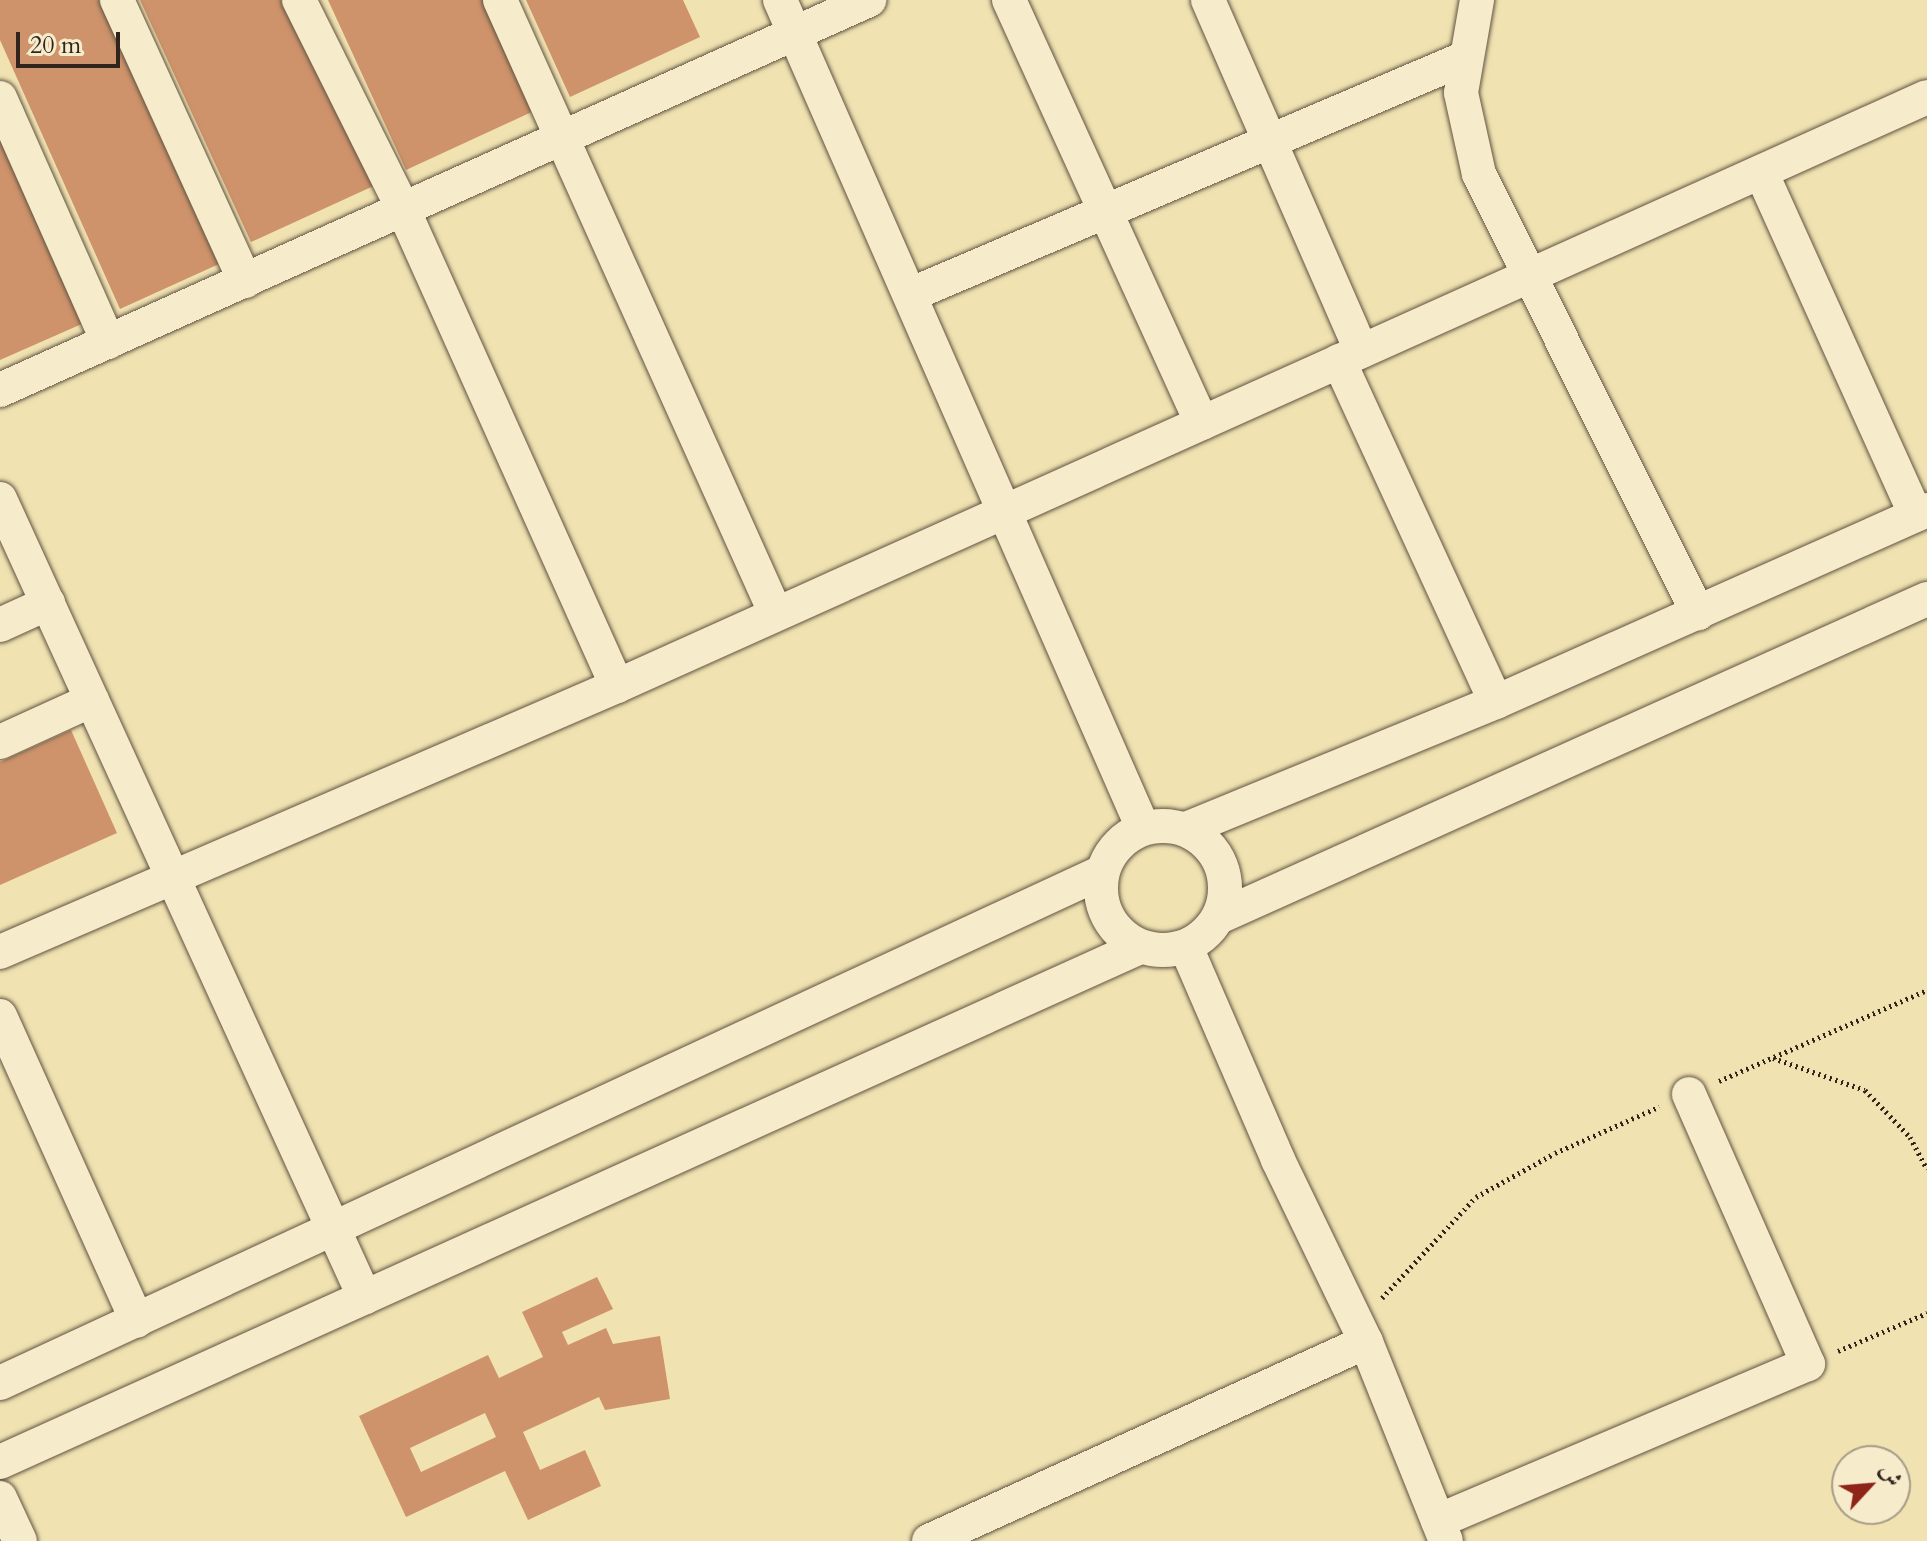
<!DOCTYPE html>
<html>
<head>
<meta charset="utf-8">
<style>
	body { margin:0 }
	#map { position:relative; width:1927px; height:1541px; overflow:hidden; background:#f1e2b1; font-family:Cardo,Amiri,serif }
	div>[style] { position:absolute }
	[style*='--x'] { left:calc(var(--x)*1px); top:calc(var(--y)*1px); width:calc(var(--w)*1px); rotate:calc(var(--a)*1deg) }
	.building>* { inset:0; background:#ce936b }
	.path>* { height:5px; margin-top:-2.5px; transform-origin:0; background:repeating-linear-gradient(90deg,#30241d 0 2px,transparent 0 6px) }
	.roads { filter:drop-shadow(0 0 2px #605442) drop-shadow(0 0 2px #605442) }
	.minor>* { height:34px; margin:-17px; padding:0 17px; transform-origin:17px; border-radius:17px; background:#f6eccc }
	.minor>.ring { margin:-17px; padding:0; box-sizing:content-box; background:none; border:34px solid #f6eccc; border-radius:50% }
	span { translate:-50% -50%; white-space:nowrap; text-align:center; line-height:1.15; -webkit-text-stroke:6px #f6eccc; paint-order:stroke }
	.north { position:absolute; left:1831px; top:1445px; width:80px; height:80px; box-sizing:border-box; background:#f6eccc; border:2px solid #a79c86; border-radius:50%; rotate:64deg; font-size:22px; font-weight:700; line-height:32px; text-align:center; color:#30241d }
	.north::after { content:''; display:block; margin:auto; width:28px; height:36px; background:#8f2418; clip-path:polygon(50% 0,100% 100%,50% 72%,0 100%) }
	.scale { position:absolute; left:16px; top:32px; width:104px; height:36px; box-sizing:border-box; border:4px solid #30241d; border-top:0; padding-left:10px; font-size:24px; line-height:28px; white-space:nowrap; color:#30241d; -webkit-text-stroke:6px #f6eccc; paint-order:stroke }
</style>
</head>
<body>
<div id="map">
	<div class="building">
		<i style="clip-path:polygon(0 0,101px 0,219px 264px,120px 309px,0 40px)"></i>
		<i style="clip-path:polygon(140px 0,296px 0,380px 183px,251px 242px)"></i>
		<i style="clip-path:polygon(328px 0,485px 0,536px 110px,406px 170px)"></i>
		<i style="clip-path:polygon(526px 0,683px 0,700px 37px,570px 97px)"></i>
		<i style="clip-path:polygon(0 137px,84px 323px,0 360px)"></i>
		<i style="clip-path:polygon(71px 730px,117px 833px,0 885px,0 762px)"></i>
		<i style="clip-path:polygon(evenodd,597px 1277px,613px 1309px,562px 1332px,568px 1345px,606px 1328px,613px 1344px,660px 1336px,670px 1399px,605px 1410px,599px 1397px,523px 1432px,540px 1470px,585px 1450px,601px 1486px,528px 1520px,505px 1471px,406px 1517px,359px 1416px,488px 1355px,499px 1378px,543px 1357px,522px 1312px,597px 1277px,485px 1413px,496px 1437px,421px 1472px,410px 1448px,485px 1413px)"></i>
	</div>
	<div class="path">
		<i style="--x:1773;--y:1058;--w:97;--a:19.2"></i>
		<i style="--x:1865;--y:1090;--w:65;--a:46.2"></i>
		<i style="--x:1910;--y:1137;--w:36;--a:62"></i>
		<i style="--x:1719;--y:1081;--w:227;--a:-23.6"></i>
		<i style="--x:1382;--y:1298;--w:138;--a:-47.1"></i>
		<i style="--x:1476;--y:1197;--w:90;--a:-29.1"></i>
		<i style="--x:1555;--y:1153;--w:114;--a:-23.9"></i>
		<i style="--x:1838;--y:1351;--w:97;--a:-23.1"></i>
	</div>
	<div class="roads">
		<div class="minor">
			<i style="--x:117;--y:0;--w:309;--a:65.5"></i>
			<i style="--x:299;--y:0;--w:233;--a:63.5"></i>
			<i style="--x:403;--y:209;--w:523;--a:65.84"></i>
			<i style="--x:500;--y:0;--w:673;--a:65.8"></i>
			<i style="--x:780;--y:0;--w:904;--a:66.33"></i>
			<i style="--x:1009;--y:0;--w:465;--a:65.5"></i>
			<i style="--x:1208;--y:0;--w:383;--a:66.4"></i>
			<i style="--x:1477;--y:0;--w:94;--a:99.8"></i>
			<i style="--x:1461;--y:93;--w:83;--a:77.5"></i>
			<i style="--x:1479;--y:174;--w:491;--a:63.5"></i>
			<i style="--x:0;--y:98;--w:267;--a:66.1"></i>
			<i style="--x:1761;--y:172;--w:376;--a:65.7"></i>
			<i style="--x:912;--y:294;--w:601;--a:-23.11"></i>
			<i style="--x:1339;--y:361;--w:375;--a:65.3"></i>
			<i style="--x:0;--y:390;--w:953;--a:-24.17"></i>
			<i style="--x:0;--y:499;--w:878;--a:65.45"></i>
			<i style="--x:0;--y:625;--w:53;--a:-24.6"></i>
			<i style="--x:0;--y:742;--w:101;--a:-24.5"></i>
			<i class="ring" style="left:1101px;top:826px;width:90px;height:90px"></i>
			<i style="--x:1186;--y:829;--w:335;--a:-22.3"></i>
			<i style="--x:1496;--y:702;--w:472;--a:-24"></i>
			<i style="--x:1219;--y:917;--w:776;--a:-24.19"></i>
			<i style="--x:1186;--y:947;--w:232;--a:66.6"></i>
			<i style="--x:1278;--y:1160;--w:202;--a:64.2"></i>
			<i style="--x:1366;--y:1342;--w:214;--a:68.1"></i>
			<i style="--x:0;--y:952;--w:672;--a:-23.32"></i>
			<i style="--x:617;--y:686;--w:1436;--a:-24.21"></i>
			<i style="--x:0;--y:1016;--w:334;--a:65.8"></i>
			<i style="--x:0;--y:1383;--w:1215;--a:-24.88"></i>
			<i style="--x:0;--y:1462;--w:1251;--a:-24.31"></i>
			<i style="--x:0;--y:1498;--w:47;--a:65.1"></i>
			<i style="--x:1438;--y:1521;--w:402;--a:-23"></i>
			<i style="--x:1808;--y:1364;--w:295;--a:-113.8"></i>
			<i style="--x:929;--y:1541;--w:480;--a:-24.5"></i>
		</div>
	</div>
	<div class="north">ش</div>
	<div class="scale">20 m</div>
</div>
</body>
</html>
